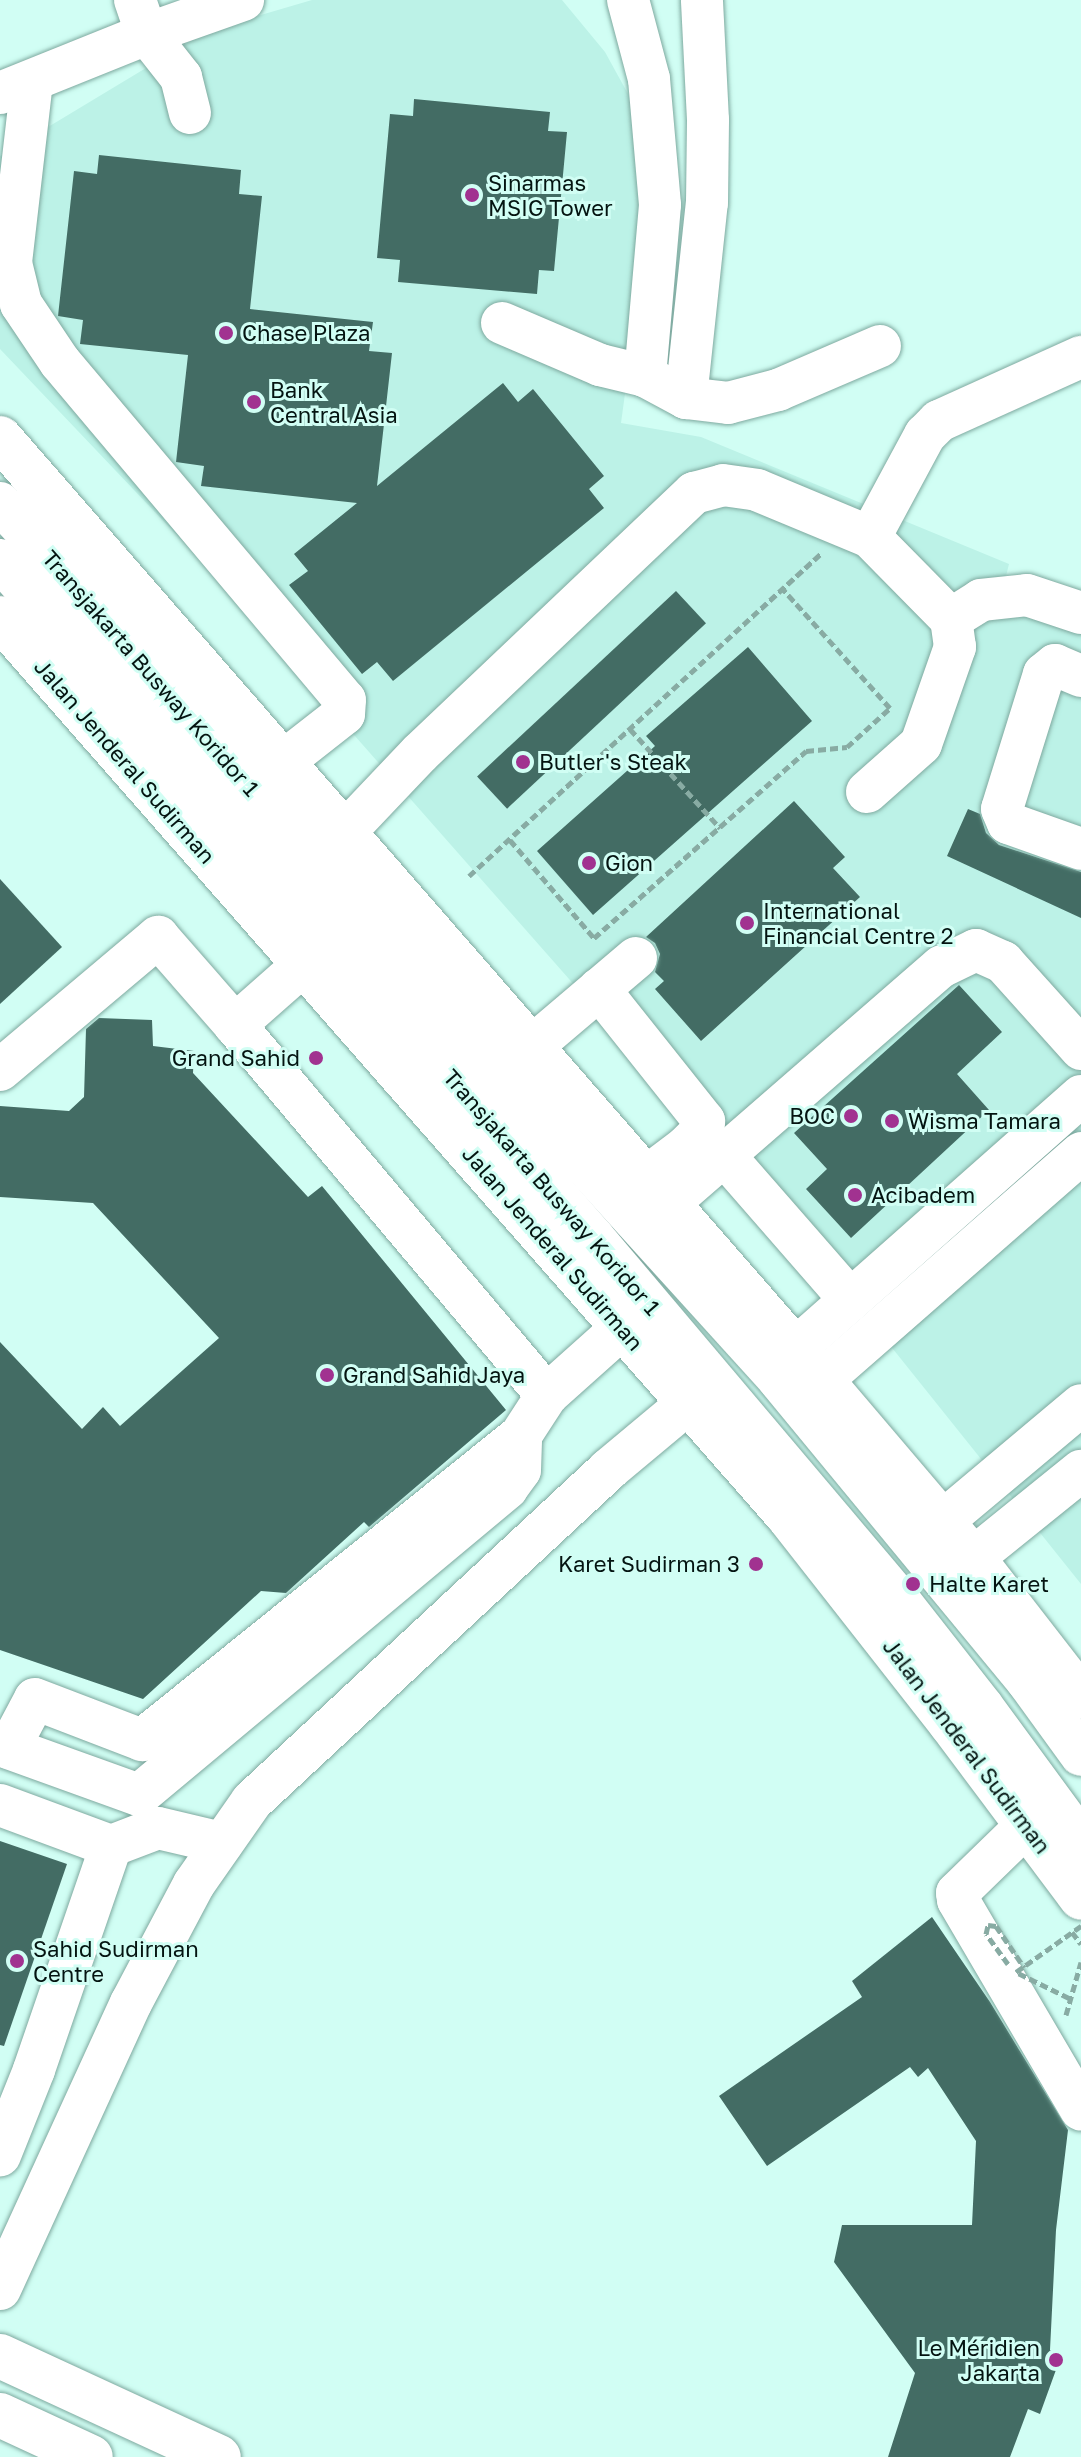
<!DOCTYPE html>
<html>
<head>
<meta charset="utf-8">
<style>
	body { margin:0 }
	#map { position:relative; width:1081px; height:2457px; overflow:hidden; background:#d1fef4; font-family:"Golos Text",sans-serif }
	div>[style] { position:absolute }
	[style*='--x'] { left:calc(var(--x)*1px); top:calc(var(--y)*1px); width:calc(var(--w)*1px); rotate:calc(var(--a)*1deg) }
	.built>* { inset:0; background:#bcf2e7 }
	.building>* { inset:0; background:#436c64; transform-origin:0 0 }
	.path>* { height:5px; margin-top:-2.5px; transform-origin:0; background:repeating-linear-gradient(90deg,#88aba3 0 8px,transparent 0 12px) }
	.roads { filter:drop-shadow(0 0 2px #7ea99f) drop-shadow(0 0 2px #7ea99f) }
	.minor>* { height:42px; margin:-21px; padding:0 21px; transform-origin:21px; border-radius:21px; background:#fff }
	.major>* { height:44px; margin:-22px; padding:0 22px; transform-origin:22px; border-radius:22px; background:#fff }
	.path-bridge>* { height:5px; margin-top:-2.5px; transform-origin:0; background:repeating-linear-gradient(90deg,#88aba3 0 8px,transparent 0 12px) }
	.dots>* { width:22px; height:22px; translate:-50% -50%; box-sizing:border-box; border:4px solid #d1fef4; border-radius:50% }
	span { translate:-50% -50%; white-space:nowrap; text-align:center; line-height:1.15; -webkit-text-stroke:6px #d1fef4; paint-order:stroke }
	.poi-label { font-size:22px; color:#041411 }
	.left { translate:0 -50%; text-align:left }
	.right { translate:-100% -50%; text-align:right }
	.street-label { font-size:22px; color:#041411 }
</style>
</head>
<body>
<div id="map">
	<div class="built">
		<i style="clip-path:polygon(312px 0,562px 0,605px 52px,644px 123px,653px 189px,621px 423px,701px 437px,1009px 564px,1000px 600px,1081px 632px,1081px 1584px,873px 1324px,192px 551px,0 349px,0 156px,209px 30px)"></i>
	</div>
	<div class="building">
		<i style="clip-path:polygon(414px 99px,550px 112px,548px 131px,567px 132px,554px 271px,539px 270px,537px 294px,398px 282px,400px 260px,377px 258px,390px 114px,413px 116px)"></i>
		<i style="clip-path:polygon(99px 155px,241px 170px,239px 194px,262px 196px,250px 309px,373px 322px,369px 351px,392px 353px,377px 486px,503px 383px,518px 402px,533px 389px,604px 476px,589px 489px,604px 508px,393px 681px,377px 662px,362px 674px,289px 585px,308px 571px,294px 554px,357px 503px,201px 486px,204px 466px,176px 462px,188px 355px,80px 344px,83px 320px,58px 316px,74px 171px,97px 174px)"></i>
		<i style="left:676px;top:591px;width:44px;height:272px;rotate:47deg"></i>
		<i style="clip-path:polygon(748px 647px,812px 721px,593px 915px,537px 851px,655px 746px,646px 736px)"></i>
		<i style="clip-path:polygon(794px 801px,845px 857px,833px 868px,860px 897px,701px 1041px,655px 989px,664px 981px,655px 972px,660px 954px,655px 943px,646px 937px)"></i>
		<i style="clip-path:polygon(968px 809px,980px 814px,986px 833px,999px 845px,1081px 872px,1081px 918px,947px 856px)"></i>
		<i style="clip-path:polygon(0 879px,62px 947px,0 1004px)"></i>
		<i style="clip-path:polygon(959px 985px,1002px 1032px,957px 1074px,989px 1110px,851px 1238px,806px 1189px,827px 1169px,794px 1133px)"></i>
		<i style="clip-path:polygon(99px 1018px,152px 1020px,153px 1046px,194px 1051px,193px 1073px,308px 1197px,322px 1186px,506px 1410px,369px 1527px,364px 1522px,286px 1593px,261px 1591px,143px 1699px,0 1650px,0 1342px,82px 1429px,103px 1407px,120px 1426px,219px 1338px,93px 1203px,0 1197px,0 1106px,69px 1111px,84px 1097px,86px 1029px)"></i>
		<i style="clip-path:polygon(0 1841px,67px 1864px,4px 2046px,0 2045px)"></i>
		<i style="clip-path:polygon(932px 1917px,990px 2002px,1068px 2130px,1056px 2230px,1050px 2350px,1061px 2356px,1040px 2414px,1028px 2409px,1010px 2457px,888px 2457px,915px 2373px,834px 2262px,842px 2225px,972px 2225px,976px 2141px,928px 2068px,918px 2077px,910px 2067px,767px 2166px,719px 2096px,862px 1997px,852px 1981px)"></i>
	</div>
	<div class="path">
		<i style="--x:630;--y:729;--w:134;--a:47.7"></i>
		<i style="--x:510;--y:840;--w:129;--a:49.4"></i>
		<i style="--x:594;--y:938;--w:283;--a:-41.4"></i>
		<i style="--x:806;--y:751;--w:41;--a:-5.6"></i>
		<i style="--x:847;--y:747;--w:58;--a:-42.2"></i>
		<i style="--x:890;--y:708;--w:160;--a:-132"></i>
		<i style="--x:469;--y:876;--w:478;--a:-42.5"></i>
		<i style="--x:1072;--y:1932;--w:15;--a:53"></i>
		<i style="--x:1066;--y:2015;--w:55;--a:-74.2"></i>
	</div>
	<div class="roads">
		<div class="minor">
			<i style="--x:135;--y:0;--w:36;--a:71"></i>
			<i style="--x:147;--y:34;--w:55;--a:51.7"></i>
			<i style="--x:181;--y:77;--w:37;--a:76"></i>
			<i style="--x:628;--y:0;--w:82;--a:75.1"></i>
			<i style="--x:649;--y:79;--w:126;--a:85"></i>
			<i style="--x:660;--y:205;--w:172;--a:95"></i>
			<i style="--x:32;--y:81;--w:183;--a:96.6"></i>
			<i style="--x:11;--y:263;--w:42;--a:76.3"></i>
			<i style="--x:21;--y:304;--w:70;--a:56.1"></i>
			<i style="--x:60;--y:362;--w:442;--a:49.9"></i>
			<i style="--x:345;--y:700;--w:14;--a:94"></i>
			<i style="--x:344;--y:714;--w:76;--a:141.9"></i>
			<i style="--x:0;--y:93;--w:158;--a:-21.9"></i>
			<i style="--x:147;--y:34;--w:102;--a:-19.5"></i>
			<i style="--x:502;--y:323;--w:107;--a:23.2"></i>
			<i style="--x:600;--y:365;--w:46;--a:13.7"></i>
			<i style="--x:645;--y:376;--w:47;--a:28.2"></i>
			<i style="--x:686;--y:398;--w:42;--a:6.8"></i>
			<i style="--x:728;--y:403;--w:52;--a:-14.6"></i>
			<i style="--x:778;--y:390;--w:111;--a:-23.3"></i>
			<i style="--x:686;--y:398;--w:196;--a:-83.9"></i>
			<i style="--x:707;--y:203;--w:83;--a:-89.3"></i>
			<i style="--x:708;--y:120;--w:120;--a:-92.9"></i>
			<i style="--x:0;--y:503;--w:134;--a:47.4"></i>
			<i style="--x:91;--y:602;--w:727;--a:48.79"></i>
			<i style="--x:570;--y:1149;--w:313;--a:47.8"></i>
			<i style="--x:780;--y:1381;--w:390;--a:50.5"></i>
			<i style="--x:1028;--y:1682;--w:90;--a:54"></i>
			<i style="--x:870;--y:537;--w:116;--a:-61.7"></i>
			<i style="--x:925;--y:435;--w:20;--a:-45"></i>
			<i style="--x:939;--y:421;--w:156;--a:-24.3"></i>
			<i style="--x:0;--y:560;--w:900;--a:48.78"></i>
			<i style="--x:593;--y:1237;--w:468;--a:49.8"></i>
			<i style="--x:895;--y:1595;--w:141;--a:51.9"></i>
			<i style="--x:982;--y:1706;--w:167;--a:53.7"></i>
			<i style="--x:1081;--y:676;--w:28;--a:-157"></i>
			<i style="--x:1055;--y:665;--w:14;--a:141"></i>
			<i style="--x:1044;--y:674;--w:141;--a:107.3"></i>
			<i style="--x:1002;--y:809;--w:15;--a:67"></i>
			<i style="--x:1008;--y:823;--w:77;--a:19.6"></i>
			<i style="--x:867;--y:792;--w:72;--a:-41.6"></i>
			<i style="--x:921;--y:744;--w:103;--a:-70.7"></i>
			<i style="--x:955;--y:647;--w:28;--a:-98"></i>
			<i style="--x:344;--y:833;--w:110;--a:-46.5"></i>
			<i style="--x:420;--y:753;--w:378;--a:-43.5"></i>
			<i style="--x:694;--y:493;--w:30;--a:-15"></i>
			<i style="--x:723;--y:485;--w:34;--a:8"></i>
			<i style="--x:757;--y:490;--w:122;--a:22.6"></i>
			<i style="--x:870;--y:537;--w:115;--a:45.4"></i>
			<i style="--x:951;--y:619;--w:36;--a:-32"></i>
			<i style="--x:981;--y:600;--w:46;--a:-6.2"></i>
			<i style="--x:1027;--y:595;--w:57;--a:18.4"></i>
			<i style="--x:303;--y:965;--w:91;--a:138.6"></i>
			<i style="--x:235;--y:1025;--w:484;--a:49.9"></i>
			<i style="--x:599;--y:989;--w:169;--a:51.5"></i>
			<i style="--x:704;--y:1121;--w:9;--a:96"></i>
			<i style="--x:703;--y:1130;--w:24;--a:135"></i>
			<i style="--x:686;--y:1147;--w:51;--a:142.9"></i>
			<i style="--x:530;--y:1048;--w:139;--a:-40.3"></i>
			<i style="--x:0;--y:1070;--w:207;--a:-40.1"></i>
			<i style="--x:158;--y:937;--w:117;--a:48.8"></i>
			<i style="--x:720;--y:1158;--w:11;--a:22"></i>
			<i style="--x:730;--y:1162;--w:176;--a:48.9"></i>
			<i style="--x:846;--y:1295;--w:7;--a:74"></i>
			<i style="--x:668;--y:1204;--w:362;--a:-41"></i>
			<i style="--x:941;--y:967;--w:39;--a:-26"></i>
			<i style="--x:976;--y:950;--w:30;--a:24"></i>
			<i style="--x:1003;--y:962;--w:117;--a:48.1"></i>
			<i style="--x:795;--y:1349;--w:382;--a:-41.5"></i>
			<i style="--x:821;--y:1381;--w:346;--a:-41.2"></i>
			<i style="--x:943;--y:1521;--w:180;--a:-40"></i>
			<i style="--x:973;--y:1558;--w:139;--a:-38.9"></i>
			<i style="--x:0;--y:1745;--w:148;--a:19.8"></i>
			<i style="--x:139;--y:1795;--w:479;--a:-39.8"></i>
			<i style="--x:507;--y:1488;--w:22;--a:-54"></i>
			<i style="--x:520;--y:1470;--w:35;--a:-88"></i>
			<i style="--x:9;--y:1748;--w:55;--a:-62"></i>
			<i style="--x:35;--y:1699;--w:115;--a:21"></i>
			<i style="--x:142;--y:1740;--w:486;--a:-38.8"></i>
			<i style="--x:521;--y:1435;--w:48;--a:-57"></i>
			<i style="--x:547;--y:1395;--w:102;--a:-41.8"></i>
			<i style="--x:0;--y:1805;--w:118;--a:20.3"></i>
			<i style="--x:111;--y:1846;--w:237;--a:109"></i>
			<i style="--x:34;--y:2070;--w:92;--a:111.8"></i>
			<i style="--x:1028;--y:1824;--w:99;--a:135.8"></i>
			<i style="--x:957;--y:1893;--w:7;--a:82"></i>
			<i style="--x:958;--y:1900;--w:243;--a:59.6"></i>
			<i style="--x:111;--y:1846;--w:50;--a:-21"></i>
			<i style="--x:158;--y:1828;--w:66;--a:13.2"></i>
			<i style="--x:0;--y:2289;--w:315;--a:-65.4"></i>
			<i style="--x:131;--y:2003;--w:135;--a:-62.1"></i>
			<i style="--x:194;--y:1884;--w:101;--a:-55.1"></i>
			<i style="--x:252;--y:1801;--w:486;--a:-42.9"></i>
			<i style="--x:608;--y:1470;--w:104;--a:-39.9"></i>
		</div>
		<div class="major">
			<i style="--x:0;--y:438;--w:1209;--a:48.89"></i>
			<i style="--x:795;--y:1349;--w:275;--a:49.6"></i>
			<i style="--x:973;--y:1558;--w:176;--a:52.2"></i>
			<i style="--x:0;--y:618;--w:1195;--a:48.73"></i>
			<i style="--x:788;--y:1516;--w:264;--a:51.9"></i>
			<i style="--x:951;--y:1724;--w:217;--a:53.2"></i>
			<i style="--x:0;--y:2356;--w:241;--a:24.8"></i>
			<i style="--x:0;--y:2415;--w:100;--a:24.8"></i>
		</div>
	</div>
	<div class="path-bridge">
		<i style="--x:1008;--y:1964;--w:37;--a:-126"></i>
		<i style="--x:986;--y:1934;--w:9;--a:-77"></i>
		<i style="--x:988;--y:1925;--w:8;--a:7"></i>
		<i style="--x:996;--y:1926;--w:50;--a:55.7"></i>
		<i style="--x:1069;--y:1998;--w:59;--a:-153.9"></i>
		<i style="--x:1016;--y:1972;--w:80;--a:-35.3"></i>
	</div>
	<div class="dots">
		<i style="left:472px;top:195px;background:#a13290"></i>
		<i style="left:226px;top:333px;background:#a13290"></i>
		<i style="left:254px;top:402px;background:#a13290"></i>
		<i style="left:523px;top:762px;background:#a13290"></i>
		<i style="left:589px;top:863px;background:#a13290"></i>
		<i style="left:747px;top:923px;background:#a13290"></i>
		<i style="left:316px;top:1058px;background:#a13290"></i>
		<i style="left:851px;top:1116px;background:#a13290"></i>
		<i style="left:892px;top:1121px;background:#a13290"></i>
		<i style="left:855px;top:1195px;background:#a13290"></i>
		<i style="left:327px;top:1375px;background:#a13290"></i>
		<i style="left:756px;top:1564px;background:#a13290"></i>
		<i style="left:913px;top:1584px;background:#a13290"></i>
		<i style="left:17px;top:1961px;background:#a13290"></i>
		<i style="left:1056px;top:2360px;background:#a13290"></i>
	</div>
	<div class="poi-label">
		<span class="left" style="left:488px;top:195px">Sinarmas<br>MSIG Tower</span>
		<span class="left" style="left:242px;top:333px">Chase Plaza</span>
		<span class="left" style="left:270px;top:402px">Bank<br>Central Asia</span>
		<span class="left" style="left:539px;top:762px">Butler's Steak</span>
		<span class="left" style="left:605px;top:863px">Gion</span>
		<span class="left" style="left:763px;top:923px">International<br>Financial Centre 2</span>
		<span class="right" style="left:300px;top:1058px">Grand Sahid</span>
		<span class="right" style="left:835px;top:1116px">BOC</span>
		<span class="left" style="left:908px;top:1121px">Wisma Tamara</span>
		<span class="left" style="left:871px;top:1195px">Acibadem</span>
		<span class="left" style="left:343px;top:1375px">Grand Sahid Jaya</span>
		<span class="right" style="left:740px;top:1564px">Karet Sudirman 3</span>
		<span class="left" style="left:929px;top:1584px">Halte Karet</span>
		<span class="left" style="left:33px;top:1961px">Sahid Sudirman<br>Centre</span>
		<span class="right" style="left:1040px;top:2360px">Le Méridien<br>Jakarta</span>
	</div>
	<div class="street-label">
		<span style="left:151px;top:673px;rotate:49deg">Transjakarta Busway Koridor 1</span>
		<span style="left:125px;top:761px;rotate:49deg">Jalan Jenderal Sudirman</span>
		<span style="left:552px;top:1192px;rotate:49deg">Transjakarta Busway Koridor 1</span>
		<span style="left:553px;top:1248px;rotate:49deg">Jalan Jenderal Sudirman</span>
		<span style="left:967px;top:1746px;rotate:53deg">Jalan Jenderal Sudirman</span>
	</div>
</div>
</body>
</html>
